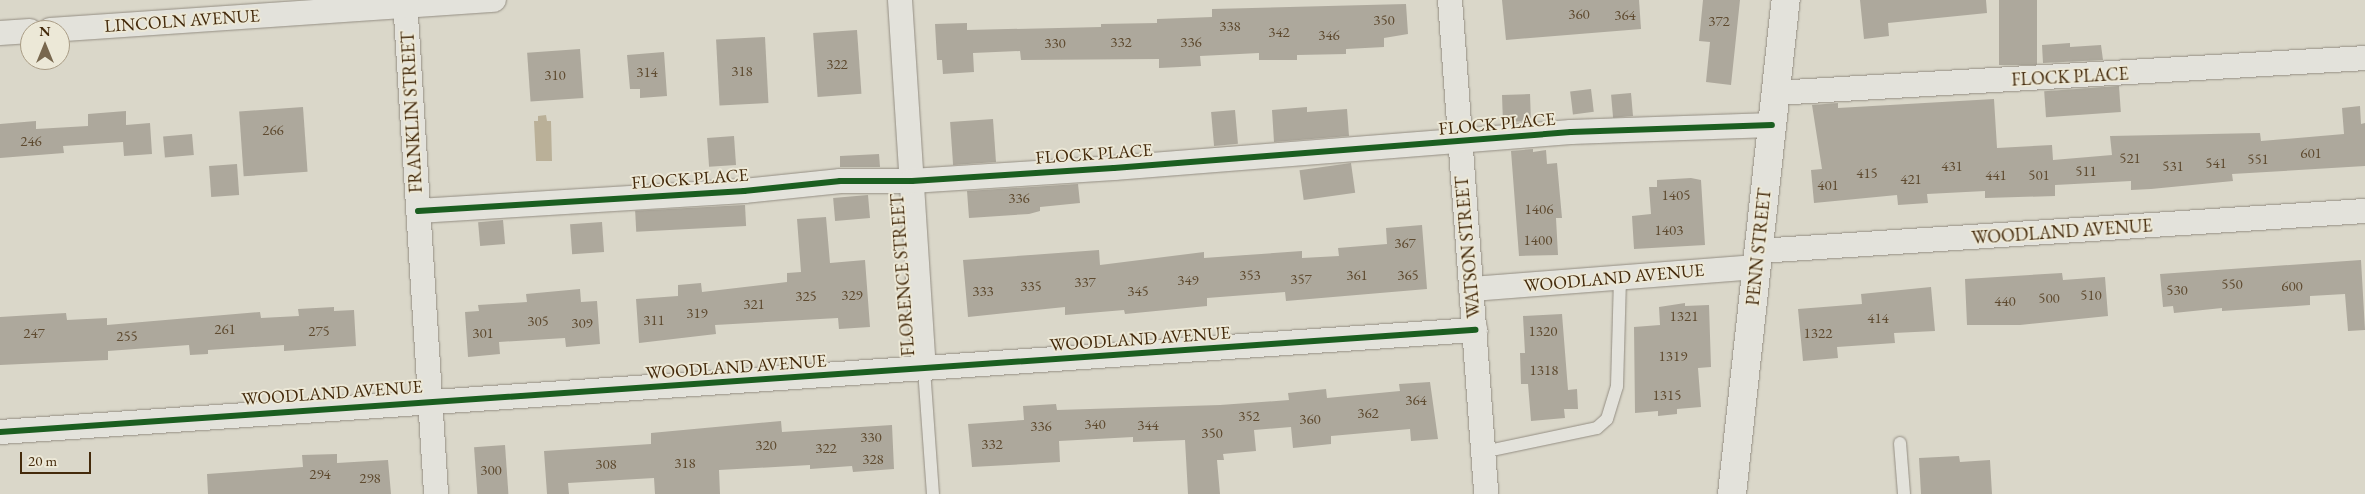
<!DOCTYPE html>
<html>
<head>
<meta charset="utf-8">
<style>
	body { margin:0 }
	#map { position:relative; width:2365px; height:494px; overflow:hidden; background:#dad7c9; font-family:"EB Garamond",serif }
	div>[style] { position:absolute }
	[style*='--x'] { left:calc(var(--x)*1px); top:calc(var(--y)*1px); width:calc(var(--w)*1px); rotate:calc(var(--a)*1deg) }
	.water>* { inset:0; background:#bab098 }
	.building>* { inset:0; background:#ada89c; transform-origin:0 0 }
	.roads { filter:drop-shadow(0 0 1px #948e83) drop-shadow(0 0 1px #948e83) }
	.lane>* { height:12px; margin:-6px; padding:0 6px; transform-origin:6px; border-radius:6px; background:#e3e2db }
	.street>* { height:24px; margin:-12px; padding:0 12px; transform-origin:12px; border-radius:12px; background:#e3e2db }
	.secondary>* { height:28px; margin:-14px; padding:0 14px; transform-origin:14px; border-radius:14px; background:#e3e2db }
	.cycleway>* { height:6px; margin:-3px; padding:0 3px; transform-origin:3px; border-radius:3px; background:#1b5e20 }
	span { translate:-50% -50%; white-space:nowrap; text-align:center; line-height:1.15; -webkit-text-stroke:4px #ece8d7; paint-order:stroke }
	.number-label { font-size:15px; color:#5e4a2f }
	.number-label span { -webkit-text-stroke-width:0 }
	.street-label { font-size:18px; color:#442a0b }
	.north { position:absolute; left:20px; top:20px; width:50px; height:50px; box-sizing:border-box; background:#ece8d7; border:1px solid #a99c85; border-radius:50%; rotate:0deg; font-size:14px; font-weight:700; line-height:20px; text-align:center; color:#442a0b }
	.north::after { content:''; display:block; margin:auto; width:18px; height:22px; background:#78674e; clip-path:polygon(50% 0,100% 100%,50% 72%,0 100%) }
	.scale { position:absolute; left:20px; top:452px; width:71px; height:22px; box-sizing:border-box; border:2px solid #442a0b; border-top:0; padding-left:6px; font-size:15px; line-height:18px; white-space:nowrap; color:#442a0b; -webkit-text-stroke:4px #ece8d7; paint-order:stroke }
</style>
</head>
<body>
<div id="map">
	<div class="water">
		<i style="clip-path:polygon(546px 115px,547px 121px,551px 121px,552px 161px,536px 161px,534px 121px,538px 121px,538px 116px)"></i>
	</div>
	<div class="building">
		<i style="clip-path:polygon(1502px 0,1639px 0,1641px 29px,1506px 40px)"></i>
		<i style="clip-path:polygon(1703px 0,1740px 0,1731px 85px,1706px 82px,1710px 42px,1699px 41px)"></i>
		<i style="clip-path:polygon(1860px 0,1986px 0,1987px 13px,1888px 23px,1889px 36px,1864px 39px)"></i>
		<i style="left:1999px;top:0;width:38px;height:65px"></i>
		<i style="clip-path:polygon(1406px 4px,1408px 34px,1384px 38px,1384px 47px,1346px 49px,1346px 54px,1297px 55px,1297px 60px,1259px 60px,1259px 53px,1200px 56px,1201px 66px,1159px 68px,1159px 59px,1021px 60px,1020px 51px,973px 53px,974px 72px,943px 74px,942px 60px,937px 60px,935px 24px,967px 23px,967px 30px,1101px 27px,1101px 24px,1157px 23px,1157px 19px,1212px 17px,1212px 9px)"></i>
		<i style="left:857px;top:30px;width:64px;height:44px;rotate:86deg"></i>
		<i style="left:765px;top:37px;width:66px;height:49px;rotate:87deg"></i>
		<i style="clip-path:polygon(2070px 43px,2070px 47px,2101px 45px,2103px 60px,2043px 63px,2042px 45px)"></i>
		<i style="left:580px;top:49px;width:49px;height:53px;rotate:86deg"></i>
		<i style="clip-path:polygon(664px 52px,667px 96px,640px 98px,640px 89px,630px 89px,627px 55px)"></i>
		<i style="left:2119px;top:86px;width:26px;height:75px;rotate:86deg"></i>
		<i style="left:1591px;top:89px;width:23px;height:21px;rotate:83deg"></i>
		<i style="left:1631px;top:93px;width:23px;height:20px;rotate:85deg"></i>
		<i style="left:1530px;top:94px;width:27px;height:28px;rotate:88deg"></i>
		<i style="clip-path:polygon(1994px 99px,1997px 148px,2052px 145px,2053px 160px,2112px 155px,2110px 136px,2260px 133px,2261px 141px,2344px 134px,2342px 108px,2360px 106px,2361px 124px,2365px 123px,2365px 166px,2232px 174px,2233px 181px,2151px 189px,2131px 190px,2131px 181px,2055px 185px,2055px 196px,1985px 198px,1985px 191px,1927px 194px,1928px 203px,1898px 205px,1897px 195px,1814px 203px,1811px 170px,1822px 169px,1812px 105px,1838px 103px,1838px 108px)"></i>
		<i style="left:303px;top:107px;width:65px;height:64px;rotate:86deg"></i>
		<i style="clip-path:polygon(1307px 107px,1307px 112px,1347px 109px,1349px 136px,1274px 142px,1272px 110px)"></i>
		<i style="left:1235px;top:110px;width:34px;height:24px;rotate:85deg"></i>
		<i style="clip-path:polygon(126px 111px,126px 125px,150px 123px,152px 154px,124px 156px,123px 142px,63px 146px,64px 153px,0 158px,0 124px,36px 121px,36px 129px,88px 126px,88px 114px)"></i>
		<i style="left:993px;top:119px;width:43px;height:43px;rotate:86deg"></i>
		<i style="left:192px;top:134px;width:21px;height:29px;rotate:85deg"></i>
		<i style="left:734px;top:136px;width:29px;height:27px;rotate:86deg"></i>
		<i style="clip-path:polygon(1533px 149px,1533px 152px,1546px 150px,1547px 164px,1557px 163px,1562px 218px,1556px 218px,1558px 255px,1519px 256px,1511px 151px)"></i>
		<i style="clip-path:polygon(879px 154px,880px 167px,840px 167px,840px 156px)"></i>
		<i style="left:1351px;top:163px;width:30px;height:52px;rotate:82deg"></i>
		<i style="left:237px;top:164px;width:31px;height:28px;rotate:86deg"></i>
		<i style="clip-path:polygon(1691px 178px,1701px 180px,1705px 245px,1634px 249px,1632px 216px,1651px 214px,1649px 187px,1657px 187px,1657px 180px)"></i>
		<i style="clip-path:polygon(1078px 184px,1080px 203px,1040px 207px,1040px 211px,1029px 214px,969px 218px,967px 191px)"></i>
		<i style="left:868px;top:195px;width:23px;height:35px;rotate:85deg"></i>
		<i style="left:745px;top:205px;width:21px;height:110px;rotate:87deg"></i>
		<i style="clip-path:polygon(826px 217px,830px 263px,865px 260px,870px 327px,839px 329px,838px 318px,715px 325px,716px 334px,639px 343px,636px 299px,678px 296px,678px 285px,701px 283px,702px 292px,787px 282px,787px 273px,801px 272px,797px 219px)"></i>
		<i style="left:503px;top:220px;width:24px;height:25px;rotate:85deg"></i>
		<i style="left:602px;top:222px;width:30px;height:32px;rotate:86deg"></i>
		<i style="clip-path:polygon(1422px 225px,1427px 289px,1286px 301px,1285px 292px,1207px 298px,1207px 306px,1125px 314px,1124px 310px,1065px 315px,1065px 307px,968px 317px,963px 260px,1099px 250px,1100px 265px,1204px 252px,1204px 258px,1302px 251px,1302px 258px,1339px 256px,1338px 248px,1387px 244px,1386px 228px)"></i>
		<i style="clip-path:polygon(2361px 260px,2365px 330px,2348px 331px,2345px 294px,2310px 296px,2310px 305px,2222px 311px,2222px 308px,2174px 313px,2173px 306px,2163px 307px,2160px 274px)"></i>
		<i style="clip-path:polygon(2062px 273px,2063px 280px,2105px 277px,2108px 316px,2020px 325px,1967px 325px,1965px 279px)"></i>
		<i style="clip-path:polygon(1931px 287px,1935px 331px,1894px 333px,1895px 343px,1837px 347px,1838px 358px,1803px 361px,1798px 309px,1862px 304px,1861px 294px)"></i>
		<i style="clip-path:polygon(580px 289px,581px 302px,597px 301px,600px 344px,566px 347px,565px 338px,499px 342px,500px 354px,468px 357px,465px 312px,479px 311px,478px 305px,527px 302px,526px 294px)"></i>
		<i style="clip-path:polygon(1685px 303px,1685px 306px,1709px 305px,1711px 367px,1698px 368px,1701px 407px,1677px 409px,1677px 414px,1658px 416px,1658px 411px,1635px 413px,1634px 327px,1660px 325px,1659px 307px)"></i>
		<i style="clip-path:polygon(334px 307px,334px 311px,354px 310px,356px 346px,284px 351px,284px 345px,208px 350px,208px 354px,190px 355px,189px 345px,108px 351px,108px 360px,0 365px,0 317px,66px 313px,67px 320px,107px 318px,107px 325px,260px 312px,261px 318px,299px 316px,298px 309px)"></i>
		<i style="clip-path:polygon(1562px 314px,1568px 390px,1577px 389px,1578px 409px,1564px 409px,1565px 418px,1531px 421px,1528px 384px,1521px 384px,1520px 353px,1525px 353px,1523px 316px)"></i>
		<i style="clip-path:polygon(1430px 382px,1438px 439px,1411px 441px,1410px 429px,1331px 436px,1331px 444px,1293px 448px,1291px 427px,1254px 430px,1256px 451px,1223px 454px,1224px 460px,1217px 460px,1220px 494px,1188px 494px,1185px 440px,1133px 442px,1133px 437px,1059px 441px,1060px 462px,972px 467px,968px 424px,1024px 420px,1023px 406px,1056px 404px,1057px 410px,1220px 405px,1289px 400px,1288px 393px,1326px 389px,1327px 398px,1400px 391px,1399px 384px)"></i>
		<i style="clip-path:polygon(781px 421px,782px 432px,892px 425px,894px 469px,853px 472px,852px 466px,810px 469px,810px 465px,719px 470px,720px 494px,655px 494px,654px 478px,568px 483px,569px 494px,547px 494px,544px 451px,651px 444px,651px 433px)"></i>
		<i style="left:505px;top:445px;width:49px;height:31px;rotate:86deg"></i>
		<i style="clip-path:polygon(337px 454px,337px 463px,388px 460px,391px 494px,208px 494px,207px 474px,303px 467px,302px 455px)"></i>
		<i style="clip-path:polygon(1959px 456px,1960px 462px,1990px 460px,1992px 494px,1921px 494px,1919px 458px)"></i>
	</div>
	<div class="roads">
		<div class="lane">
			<i style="--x:924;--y:369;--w:125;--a:85.9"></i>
			<i style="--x:1900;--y:443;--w:51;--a:85.5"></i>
			<i style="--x:1483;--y:452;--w:116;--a:-11.9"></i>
			<i style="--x:1597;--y:428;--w:13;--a:-42"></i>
			<i style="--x:1607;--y:419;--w:34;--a:-73"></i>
			<i style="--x:1617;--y:386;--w:110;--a:-88.4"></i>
		</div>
		<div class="street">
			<i style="--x:405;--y:0;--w:495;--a:86.4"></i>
			<i style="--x:900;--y:0;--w:370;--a:86.3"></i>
			<i style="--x:1450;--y:0;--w:495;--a:85.8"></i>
			<i style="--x:50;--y:30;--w:445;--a:-3.9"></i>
			<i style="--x:0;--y:33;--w:30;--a:-4"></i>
			<i style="--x:1775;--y:93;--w:591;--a:-3.39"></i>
			<i style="--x:418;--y:211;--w:327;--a:-3.5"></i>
			<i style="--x:744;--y:191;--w:97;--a:-5.9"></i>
			<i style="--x:840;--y:181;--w:72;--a:0"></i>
			<i style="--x:912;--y:181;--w:202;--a:-3.7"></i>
			<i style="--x:1114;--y:168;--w:458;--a:-4.5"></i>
			<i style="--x:1571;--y:132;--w:201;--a:-2"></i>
			<i style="--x:1759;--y:251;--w:607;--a:-3.78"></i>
			<i style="--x:1471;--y:289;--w:287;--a:-4.4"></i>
			<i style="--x:0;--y:432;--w:1479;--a:-3.96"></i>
		</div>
		<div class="secondary">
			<i style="--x:1732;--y:494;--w:497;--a:-83.8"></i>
		</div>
	</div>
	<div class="cycleway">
		<i style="--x:418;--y:211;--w:327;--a:-3.5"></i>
		<i style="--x:744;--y:191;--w:97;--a:-5.9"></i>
		<i style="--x:840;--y:181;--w:72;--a:0"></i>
		<i style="--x:912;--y:181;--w:202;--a:-3.7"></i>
		<i style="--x:1114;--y:168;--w:458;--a:-4.5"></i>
		<i style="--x:1571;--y:132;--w:201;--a:-2"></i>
		<i style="--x:0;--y:432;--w:1479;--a:-3.96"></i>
	</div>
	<div class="number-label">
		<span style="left:1579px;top:14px">360</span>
		<span style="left:1625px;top:15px">364</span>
		<span style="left:1384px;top:20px">350</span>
		<span style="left:1719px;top:21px">372</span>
		<span style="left:1230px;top:26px">338</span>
		<span style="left:1279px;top:32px">342</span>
		<span style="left:1329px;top:35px">346</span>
		<span style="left:1121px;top:42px">332</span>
		<span style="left:1191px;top:42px">336</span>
		<span style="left:1055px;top:43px">330</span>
		<span style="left:837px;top:64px">322</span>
		<span style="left:742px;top:71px">318</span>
		<span style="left:647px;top:72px">314</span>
		<span style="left:555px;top:75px">310</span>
		<span style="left:273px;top:130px">266</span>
		<span style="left:31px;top:141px">246</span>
		<span style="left:2311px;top:153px">601</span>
		<span style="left:2130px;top:158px">521</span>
		<span style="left:2258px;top:159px">551</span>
		<span style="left:2216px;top:163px">541</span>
		<span style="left:1952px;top:166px">431</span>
		<span style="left:2173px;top:166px">531</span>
		<span style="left:2086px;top:171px">511</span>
		<span style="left:1867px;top:173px">415</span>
		<span style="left:1996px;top:175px">441</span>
		<span style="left:2039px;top:175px">501</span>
		<span style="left:1911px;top:179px">421</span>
		<span style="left:1828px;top:185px">401</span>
		<span style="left:1676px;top:195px">1405</span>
		<span style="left:1019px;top:198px">336</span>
		<span style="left:1539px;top:209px">1406</span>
		<span style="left:1669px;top:230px">1403</span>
		<span style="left:1538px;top:240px">1400</span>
		<span style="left:1405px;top:243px">367</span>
		<span style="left:1250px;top:275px">353</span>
		<span style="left:1357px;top:275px">361</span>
		<span style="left:1408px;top:275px">365</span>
		<span style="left:1301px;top:279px">357</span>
		<span style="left:1188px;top:280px">349</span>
		<span style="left:1085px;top:282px">337</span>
		<span style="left:2232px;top:284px">550</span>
		<span style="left:1031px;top:286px">335</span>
		<span style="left:2292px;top:286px">600</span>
		<span style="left:2177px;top:290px">530</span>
		<span style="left:983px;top:291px">333</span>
		<span style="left:1138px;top:291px">345</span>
		<span style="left:852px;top:295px">329</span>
		<span style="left:2091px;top:295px">510</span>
		<span style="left:806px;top:296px">325</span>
		<span style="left:2049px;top:298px">500</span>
		<span style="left:2005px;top:301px">440</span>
		<span style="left:754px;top:304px">321</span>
		<span style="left:697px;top:313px">319</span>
		<span style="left:1684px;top:316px">1321</span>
		<span style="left:1878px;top:318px">414</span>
		<span style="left:654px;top:320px">311</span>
		<span style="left:538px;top:321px">305</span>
		<span style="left:582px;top:323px">309</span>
		<span style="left:225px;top:329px">261</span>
		<span style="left:319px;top:331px">275</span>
		<span style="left:1543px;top:331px">1320</span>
		<span style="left:34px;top:333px">247</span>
		<span style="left:483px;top:333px">301</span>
		<span style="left:1818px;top:333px">1322</span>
		<span style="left:127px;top:336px">255</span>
		<span style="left:1673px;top:356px">1319</span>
		<span style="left:1544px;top:370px">1318</span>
		<span style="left:1667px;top:395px">1315</span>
		<span style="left:1416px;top:400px">364</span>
		<span style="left:1368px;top:413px">362</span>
		<span style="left:1249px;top:416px">352</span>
		<span style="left:1310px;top:419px">360</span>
		<span style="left:1095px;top:424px">340</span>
		<span style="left:1148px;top:425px">344</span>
		<span style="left:1041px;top:426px">336</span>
		<span style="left:1212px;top:433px">350</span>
		<span style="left:871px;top:437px">330</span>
		<span style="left:992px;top:444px">332</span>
		<span style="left:766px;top:445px">320</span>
		<span style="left:826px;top:448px">322</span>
		<span style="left:873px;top:459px">328</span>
		<span style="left:685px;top:463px">318</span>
		<span style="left:606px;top:464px">308</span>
		<span style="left:491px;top:470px">300</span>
		<span style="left:320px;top:474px">294</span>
		<span style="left:370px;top:478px">298</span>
	</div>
	<div class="street-label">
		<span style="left:182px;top:21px;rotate:-4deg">LINCOLN AVENUE</span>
		<span style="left:2070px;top:77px;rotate:-3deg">FLOCK PLACE</span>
		<span style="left:412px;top:112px;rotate:-93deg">FRANKLIN STREET</span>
		<span style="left:1497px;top:124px;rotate:-5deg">FLOCK PLACE</span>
		<span style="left:1094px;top:154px;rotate:-4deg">FLOCK PLACE</span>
		<span style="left:690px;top:179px;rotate:-4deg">FLOCK PLACE</span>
		<span style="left:2062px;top:232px;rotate:-4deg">WOODLAND AVENUE</span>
		<span style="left:1468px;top:247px;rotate:-95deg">WATSON STREET</span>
		<span style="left:1759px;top:247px;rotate:-84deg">PENN STREET</span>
		<span style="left:903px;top:275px;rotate:-94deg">FLORENCE STREET</span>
		<span style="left:1614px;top:278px;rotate:-5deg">WOODLAND AVENUE</span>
		<span style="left:1140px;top:339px;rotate:-4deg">WOODLAND AVENUE</span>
		<span style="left:736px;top:367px;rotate:-4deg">WOODLAND AVENUE</span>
		<span style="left:332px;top:393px;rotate:-4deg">WOODLAND AVENUE</span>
	</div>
	<div class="north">N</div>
	<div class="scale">20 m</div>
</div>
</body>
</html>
